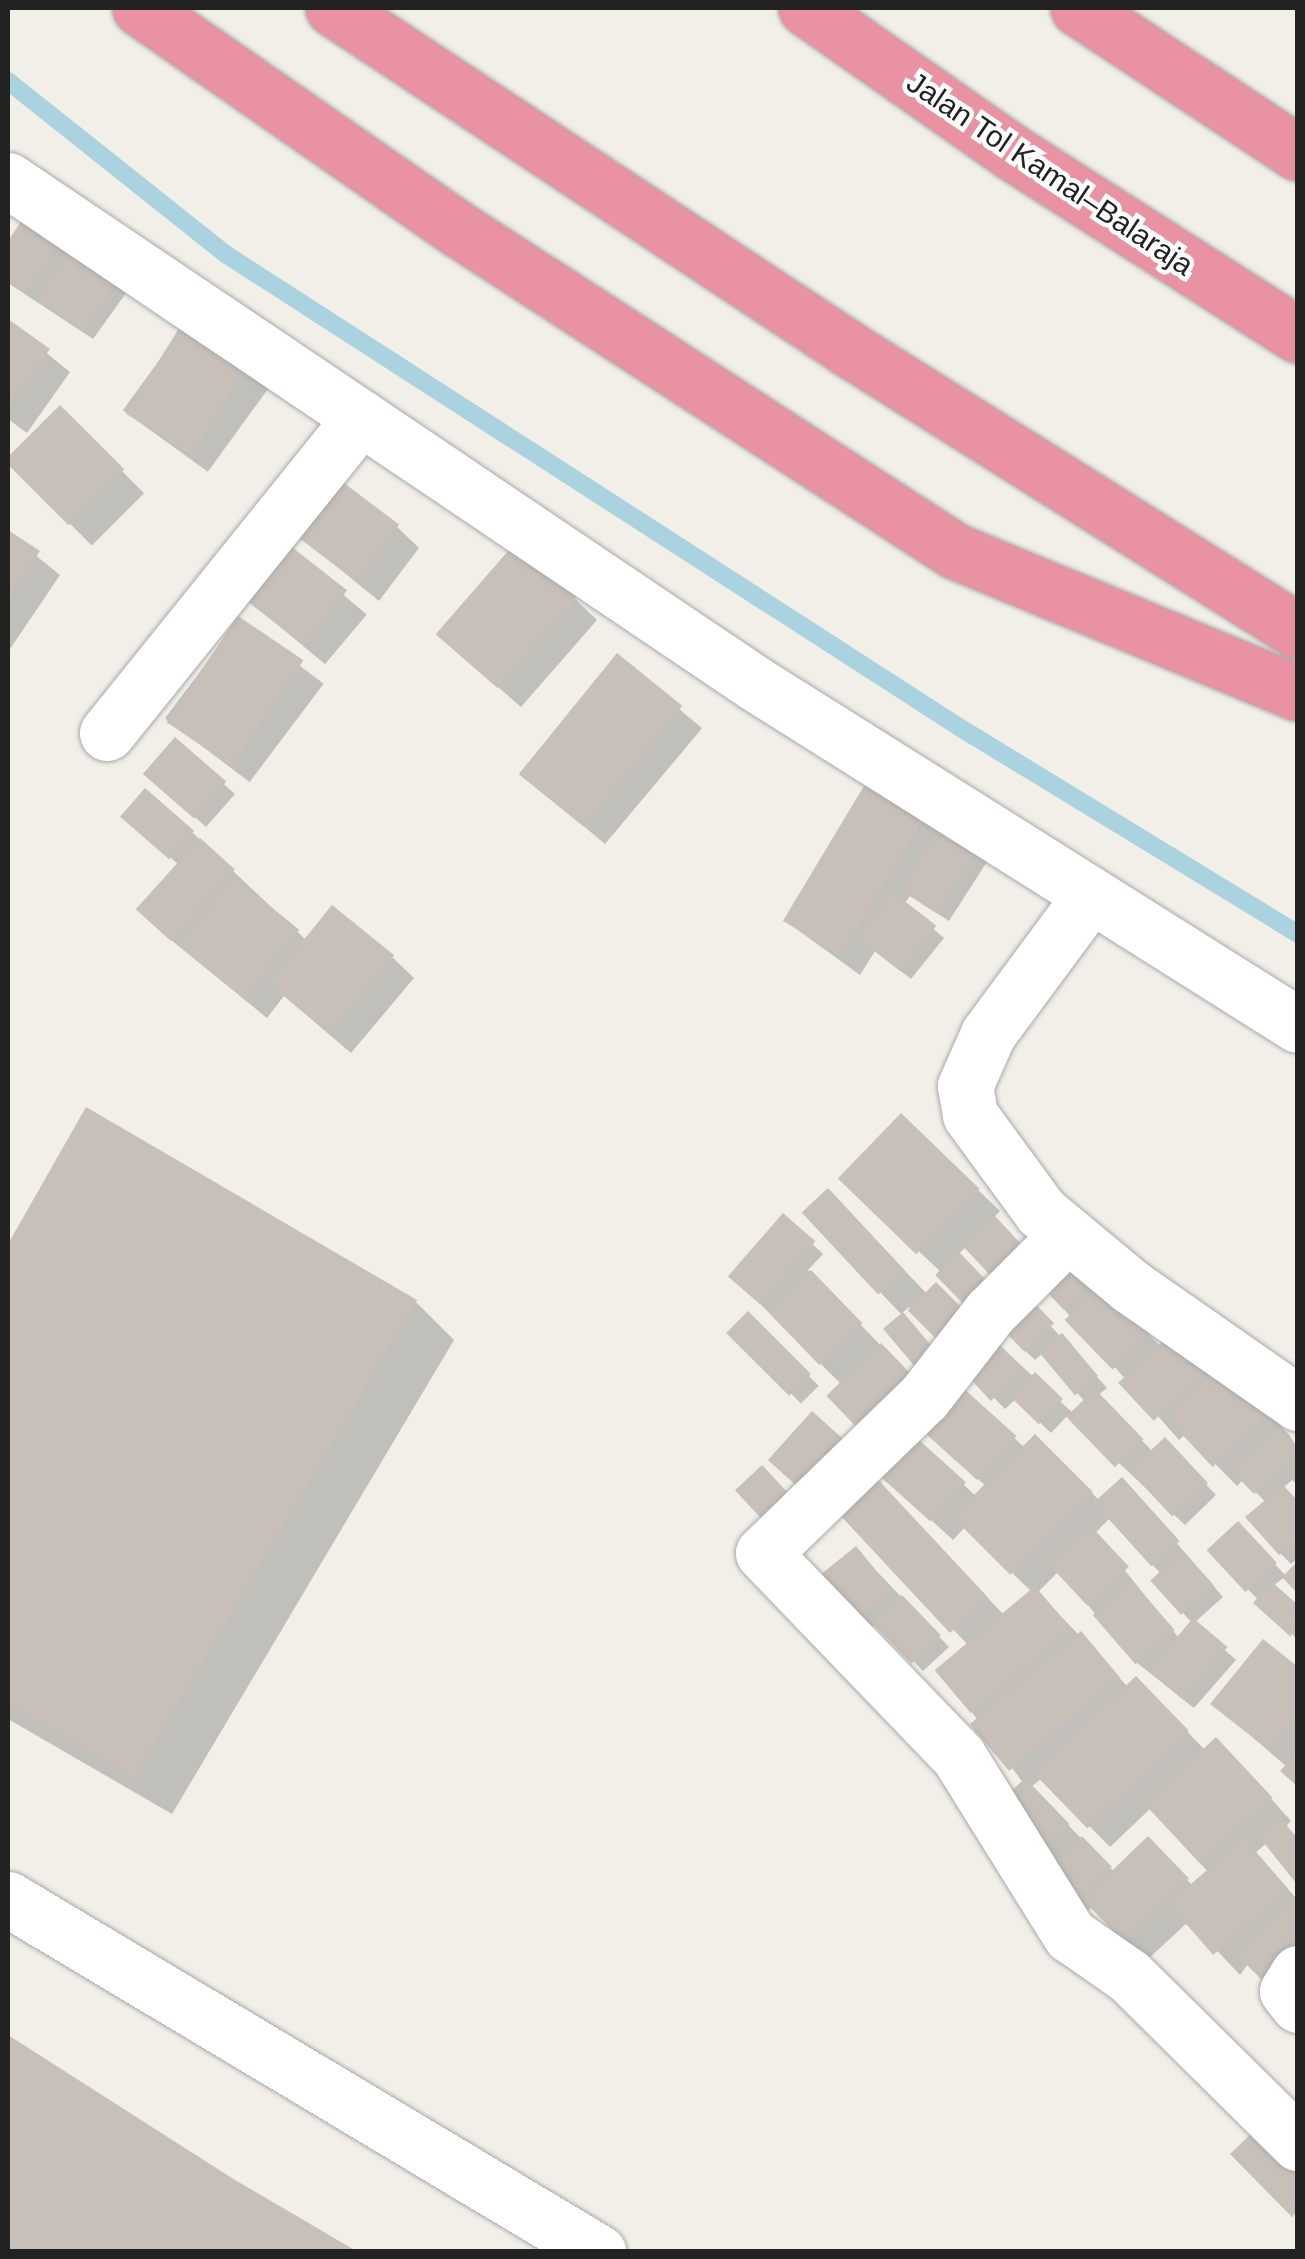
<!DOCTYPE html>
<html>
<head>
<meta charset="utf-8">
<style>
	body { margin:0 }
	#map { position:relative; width:1305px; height:2259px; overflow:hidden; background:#f2efe9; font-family:Helvetica,sans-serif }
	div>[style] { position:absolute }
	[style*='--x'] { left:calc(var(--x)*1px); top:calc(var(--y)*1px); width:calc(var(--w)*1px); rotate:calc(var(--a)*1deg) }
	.shadow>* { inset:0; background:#0003; transform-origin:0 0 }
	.stream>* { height:18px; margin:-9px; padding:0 9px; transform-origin:9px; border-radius:9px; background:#aad3df }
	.building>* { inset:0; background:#c7bfb8; transform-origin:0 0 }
	.roads { filter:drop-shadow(0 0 2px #a9a9a9) drop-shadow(0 0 2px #a9a9a9) }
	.minor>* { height:55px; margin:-27.5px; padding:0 27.5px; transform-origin:27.5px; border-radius:27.5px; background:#fff }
	.highway>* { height:55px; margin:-27.5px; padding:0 27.5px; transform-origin:27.5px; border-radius:27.5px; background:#e892a2 }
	span { translate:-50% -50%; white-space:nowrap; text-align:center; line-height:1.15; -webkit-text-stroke:9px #fff; paint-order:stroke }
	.street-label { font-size:30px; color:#222 }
	.frame { position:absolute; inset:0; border:10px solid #222; pointer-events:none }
</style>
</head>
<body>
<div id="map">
	<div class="shadow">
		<i style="clip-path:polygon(29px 214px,129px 289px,93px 339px,8px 283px,8px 246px)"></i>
		<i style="clip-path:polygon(8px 322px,70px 372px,27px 433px,8px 419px)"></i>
		<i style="left:184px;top:326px;width:105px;height:104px;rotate:36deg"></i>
		<i style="left:60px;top:409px;width:119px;height:74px;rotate:45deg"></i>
		<i style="clip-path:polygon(397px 527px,419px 548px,379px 601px,293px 531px)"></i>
		<i style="clip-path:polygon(8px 533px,60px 575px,8px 652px)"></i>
		<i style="left:284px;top:545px;width:108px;height:65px;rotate:40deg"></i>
		<i style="clip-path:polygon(575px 599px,597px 620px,521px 707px,461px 655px)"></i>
		<i style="left:239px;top:620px;width:106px;height:123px;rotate:37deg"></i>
		<i style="left:617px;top:657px;width:111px;height:151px;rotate:40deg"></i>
		<i style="clip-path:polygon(175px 741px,235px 794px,206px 827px,156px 783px)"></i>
		<i style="clip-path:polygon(871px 780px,990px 857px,949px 921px,910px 896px,904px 904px,944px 938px,911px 979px,875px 951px,860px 975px,784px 920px)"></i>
		<i style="clip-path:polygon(134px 826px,192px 832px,306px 940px,392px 957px,414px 978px,351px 1053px,284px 996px,267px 1018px,160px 931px,179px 865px)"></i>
		<i style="clip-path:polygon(87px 1110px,416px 1302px,454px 1340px,172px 1814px,8px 1719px,8px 1249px)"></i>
		<i style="clip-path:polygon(901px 1116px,1000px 1211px,958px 1255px,1007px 1304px,1020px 1292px,1107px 1388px,1098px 1395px,1153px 1452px,1165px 1441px,1216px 1495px,1185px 1525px,1068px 1415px,1051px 1433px,1016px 1399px,1005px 1409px,961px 1364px,989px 1336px,1074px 1414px,1086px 1403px,1043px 1353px,1035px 1360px,863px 1199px)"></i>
		<i style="clip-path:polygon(850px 1213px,927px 1294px,959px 1358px,909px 1307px,901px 1314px,880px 1292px)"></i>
		<i style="clip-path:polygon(evenodd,783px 1217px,823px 1254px,808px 1270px,934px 1401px,950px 1379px,1025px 1448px,1035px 1438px,1099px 1500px,1132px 1491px,1223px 1597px,1194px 1623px,1236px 1660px,1194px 1708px,1136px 1662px,1059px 1571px,1038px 1592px,1128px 1687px,1136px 1679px,1205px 1750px,1238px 1762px,1291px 1821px,1286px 1826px,1298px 1840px,1298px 1881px,1267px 1843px,1255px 1853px,1296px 1898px,1240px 1975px,1189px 1921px,1146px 1961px,1093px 1906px,1078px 1920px,1069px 1852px,1047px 1866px,1023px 1783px,971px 1711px,968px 1645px,841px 1511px,873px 1472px,841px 1384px,741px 1285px,783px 1217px,927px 1432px,987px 1487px,977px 1497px,917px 1442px,927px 1432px,783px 1217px,878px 1471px,953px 1540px,965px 1527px,1032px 1592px,1004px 1615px,873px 1477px,878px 1471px,783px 1217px,1110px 1518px,1161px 1574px,1154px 1580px,1192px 1623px,1179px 1638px,1095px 1533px,1110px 1518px,783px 1217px,1042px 1778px,1110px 1847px,1151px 1808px,1209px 1873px,1194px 1887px,1148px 1840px,1114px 1872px,1031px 1787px,1042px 1778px)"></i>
		<i style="clip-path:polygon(1070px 1254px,1161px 1347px,1245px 1387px,1290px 1436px,1298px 1449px,1298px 1485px,1292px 1480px,1283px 1488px,1298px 1504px,1298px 1558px,1291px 1564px,1280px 1553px,1266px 1502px,1243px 1480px,1237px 1486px,1186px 1434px,1179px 1440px,1039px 1281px)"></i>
		<i style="left:748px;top:1315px;width:100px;height:25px;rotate:45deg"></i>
		<i style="clip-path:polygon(1238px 1524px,1286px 1576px,1273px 1586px,1298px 1609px,1298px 1640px,1209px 1550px)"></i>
		<i style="clip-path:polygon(866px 1560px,949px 1647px,923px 1671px,876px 1623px,868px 1630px,858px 1619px)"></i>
		<i style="clip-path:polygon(1298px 1670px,1298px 1785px,1287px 1767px,1214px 1704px)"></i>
		<i style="clip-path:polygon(8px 2038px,234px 2182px,352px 2252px,8px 2252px)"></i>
		<i style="clip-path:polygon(1233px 2155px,1298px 2176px,1298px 2218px)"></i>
	</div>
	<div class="stream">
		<i style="--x:8;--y:81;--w:280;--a:38.5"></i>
		<i style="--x:227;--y:255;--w:871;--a:32.81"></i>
		<i style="--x:959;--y:727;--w:397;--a:31.4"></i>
	</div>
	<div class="building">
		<i style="clip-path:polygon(28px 211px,65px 235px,26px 293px,8px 281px,8px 241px)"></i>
		<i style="left:73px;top:245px;width:57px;height:65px;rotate:34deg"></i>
		<i style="clip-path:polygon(8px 319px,50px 349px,8px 408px)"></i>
		<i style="left:183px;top:322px;width:78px;height:108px;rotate:32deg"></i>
		<i style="left:60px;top:405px;width:91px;height:79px;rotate:45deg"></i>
		<i style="left:332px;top:474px;width:84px;height:71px;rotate:37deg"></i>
		<i style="clip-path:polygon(8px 530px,40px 551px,8px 599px)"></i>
		<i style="left:284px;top:541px;width:80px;height:70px;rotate:38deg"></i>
		<i style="left:515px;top:543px;width:82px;height:121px;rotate:41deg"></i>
		<i style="left:238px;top:616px;width:79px;height:128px;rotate:34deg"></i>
		<i style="left:617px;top:653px;width:84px;height:156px;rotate:39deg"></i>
		<i style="left:175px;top:737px;width:68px;height:49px;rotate:41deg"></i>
		<i style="left:870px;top:776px;width:68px;height:169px;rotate:31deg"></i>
		<i style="left:145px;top:788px;width:65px;height:38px;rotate:41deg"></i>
		<i style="left:945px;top:821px;width:43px;height:82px;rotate:33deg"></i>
		<i style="left:200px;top:838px;width:47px;height:96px;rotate:42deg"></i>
		<i style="left:234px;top:877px;width:84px;height:88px;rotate:39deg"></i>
		<i style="left:893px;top:892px;width:55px;height:58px;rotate:38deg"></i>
		<i style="left:332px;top:905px;width:80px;height:101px;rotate:39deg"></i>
		<i style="clip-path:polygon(86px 1107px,417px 1300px,134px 1778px,8px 1703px,8px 1244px)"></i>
		<i style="left:901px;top:1113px;width:109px;height:91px;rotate:44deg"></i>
		<i style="left:828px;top:1188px;width:112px;height:36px;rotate:47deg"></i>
		<i style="left:783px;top:1213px;width:43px;height:84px;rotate:41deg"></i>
		<i style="left:995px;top:1216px;width:52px;height:44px;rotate:47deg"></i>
		<i style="clip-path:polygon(1070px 1251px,1093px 1279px,1064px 1310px,1035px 1280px)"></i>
		<i style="left:959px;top:1252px;width:53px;height:33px;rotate:46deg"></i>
		<i style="left:811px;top:1270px;width:74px;height:60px;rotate:46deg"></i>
		<i style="left:936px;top:1282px;width:57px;height:40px;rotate:45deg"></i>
		<i style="left:1102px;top:1284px;width:69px;height:52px;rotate:46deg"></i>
		<i style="left:1020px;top:1288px;width:49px;height:41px;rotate:46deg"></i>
		<i style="left:748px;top:1311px;width:89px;height:31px;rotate:45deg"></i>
		<i style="left:903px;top:1312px;width:67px;height:26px;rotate:50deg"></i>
		<i style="left:1181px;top:1324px;width:52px;height:86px;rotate:47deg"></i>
		<i style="left:989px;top:1333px;width:51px;height:45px;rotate:47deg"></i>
		<i style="left:1062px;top:1333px;width:56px;height:30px;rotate:50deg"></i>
		<i style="left:881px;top:1343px;width:66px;height:76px;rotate:46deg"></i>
		<i style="left:1224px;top:1362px;width:69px;height:80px;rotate:47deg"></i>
		<i style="left:1035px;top:1372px;width:39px;height:35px;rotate:44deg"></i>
		<i style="left:952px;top:1378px;width:87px;height:59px;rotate:42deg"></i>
		<i style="left:1095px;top:1389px;width:70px;height:40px;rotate:46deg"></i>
		<i style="left:812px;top:1411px;width:59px;height:66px;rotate:42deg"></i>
		<i style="clip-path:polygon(1279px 1426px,1298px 1456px,1254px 1494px,1231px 1470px)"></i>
		<i style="left:908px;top:1430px;width:78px;height:53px;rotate:42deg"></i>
		<i style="left:1035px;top:1434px;width:82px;height:117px;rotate:45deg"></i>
		<i style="left:1165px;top:1437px;width:63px;height:49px;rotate:47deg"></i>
		<i style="left:762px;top:1465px;width:56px;height:37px;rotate:47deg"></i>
		<i style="left:870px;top:1471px;width:173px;height:52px;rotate:47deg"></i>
		<i style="left:1122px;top:1477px;width:86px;height:38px;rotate:48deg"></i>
		<i style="clip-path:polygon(1283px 1485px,1298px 1501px,1298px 1538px,1279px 1555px,1245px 1517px)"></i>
		<i style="left:1238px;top:1521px;width:57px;height:43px;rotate:47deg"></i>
		<i style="left:1090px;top:1525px;width:57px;height:57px;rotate:47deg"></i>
		<i style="left:856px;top:1546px;width:59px;height:47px;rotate:51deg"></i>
		<i style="left:1183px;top:1551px;width:46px;height:44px;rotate:48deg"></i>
		<i style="clip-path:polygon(1298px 1561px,1298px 1594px,1282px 1577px)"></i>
		<i style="left:1132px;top:1581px;width:65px;height:52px;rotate:49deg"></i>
		<i style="clip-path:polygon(1272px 1582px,1298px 1605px,1291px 1637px,1253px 1603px)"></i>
		<i style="left:1035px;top:1586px;width:56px;height:131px;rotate:50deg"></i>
		<i style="left:902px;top:1595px;width:56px;height:41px;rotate:46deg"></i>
		<i style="left:1193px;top:1618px;width:45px;height:69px;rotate:40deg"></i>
		<i style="left:1081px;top:1631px;width:61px;height:145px;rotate:50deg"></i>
		<i style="clip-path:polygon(1263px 1639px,1298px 1667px,1298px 1718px,1270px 1751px,1210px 1704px)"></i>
		<i style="left:1136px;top:1676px;width:76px;height:141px;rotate:46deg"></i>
		<i style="left:1216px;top:1737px;width:83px;height:98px;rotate:47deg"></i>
		<i style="clip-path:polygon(1298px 1752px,1298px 1787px,1280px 1771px)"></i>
		<i style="left:1025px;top:1778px;width:64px;height:48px;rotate:46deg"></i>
		<i style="clip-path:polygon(1279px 1816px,1298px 1839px,1295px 1882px,1256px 1833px)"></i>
		<i style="left:1082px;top:1836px;width:43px;height:63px;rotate:46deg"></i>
		<i style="left:1148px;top:1836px;width:59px;height:91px;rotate:46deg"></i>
		<i style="left:1244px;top:1838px;width:68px;height:100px;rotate:49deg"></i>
		<i style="clip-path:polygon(1298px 1893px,1298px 1955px,1267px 1985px,1236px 1954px)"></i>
		<i style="clip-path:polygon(8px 2035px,235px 2180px,358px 2252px,8px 2252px)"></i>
		<i style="clip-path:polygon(1255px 2130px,1298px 2173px,1293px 2218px,1230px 2154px)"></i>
	</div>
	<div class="roads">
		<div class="minor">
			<i style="--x:8;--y:180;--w:902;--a:33.97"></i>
			<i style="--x:756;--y:684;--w:640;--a:32.18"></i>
			<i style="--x:107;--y:733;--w:405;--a:-51.2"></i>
			<i style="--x:1090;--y:896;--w:172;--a:126.5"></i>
			<i style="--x:988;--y:1034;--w:57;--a:113.9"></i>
			<i style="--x:965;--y:1086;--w:29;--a:80"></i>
			<i style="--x:970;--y:1115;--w:120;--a:53.8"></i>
			<i style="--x:1041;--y:1212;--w:116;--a:39.7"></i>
			<i style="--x:1130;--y:1286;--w:205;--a:34.9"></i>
			<i style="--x:1067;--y:1235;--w:109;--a:135"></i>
			<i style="--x:990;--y:1312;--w:108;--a:127.8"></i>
			<i style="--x:924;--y:1397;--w:224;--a:135.9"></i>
			<i style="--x:763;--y:1553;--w:283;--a:46.1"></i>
			<i style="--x:959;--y:1757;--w:210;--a:58.1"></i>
			<i style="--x:1070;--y:1935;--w:72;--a:34.8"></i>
			<i style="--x:1129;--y:1976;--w:238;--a:44.7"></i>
			<i style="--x:8;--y:1899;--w:688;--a:30.89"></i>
			<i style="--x:1298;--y:1973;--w:21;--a:121"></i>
			<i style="--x:1287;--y:1991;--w:18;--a:52"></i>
		</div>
		<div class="highway">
			<i style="--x:140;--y:8;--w:387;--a:34.8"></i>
			<i style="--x:458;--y:229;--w:592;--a:32.94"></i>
			<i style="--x:955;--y:551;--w:371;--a:22.5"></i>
			<i style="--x:333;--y:8;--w:622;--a:33.46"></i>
			<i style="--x:852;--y:351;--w:527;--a:32.12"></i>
			<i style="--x:806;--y:8;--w:249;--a:35"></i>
			<i style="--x:1010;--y:151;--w:342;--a:32.6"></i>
			<i style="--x:1078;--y:8;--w:263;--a:33.4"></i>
		</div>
	</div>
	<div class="street-label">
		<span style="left:1050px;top:174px;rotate:34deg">Jalan Tol Kamal–Balaraja</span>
	</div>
	<div class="frame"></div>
</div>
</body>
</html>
